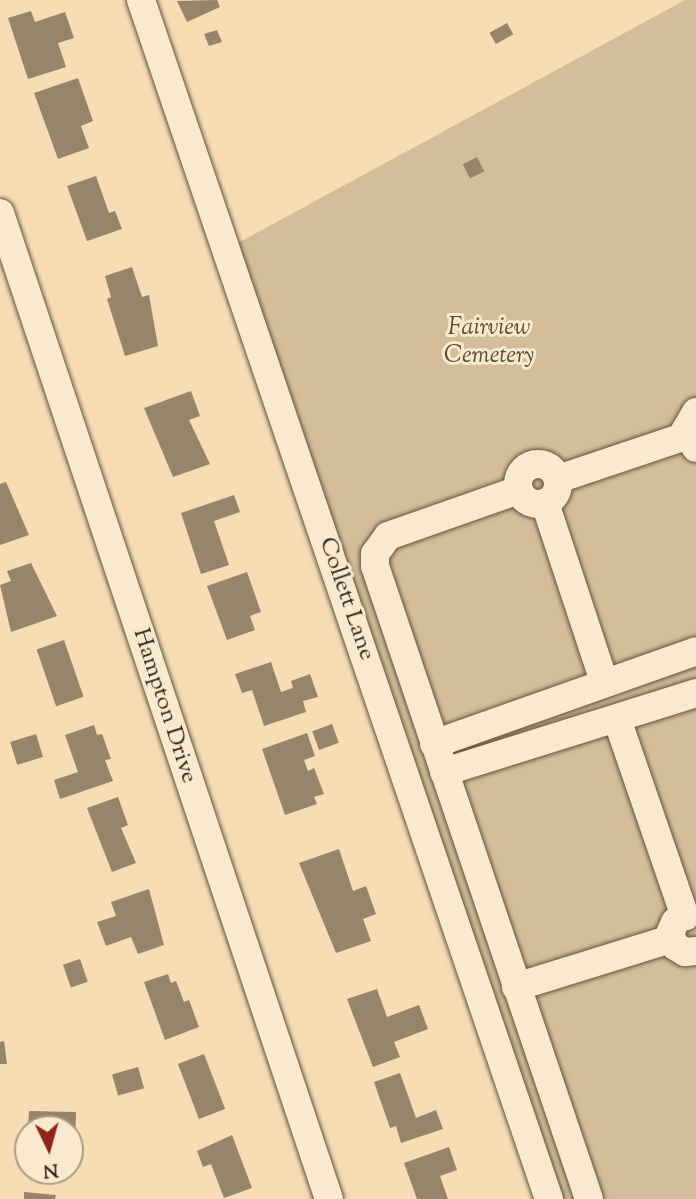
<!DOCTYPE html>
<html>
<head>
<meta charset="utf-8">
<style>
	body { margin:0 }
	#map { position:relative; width:696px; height:1199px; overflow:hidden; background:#f6ddb3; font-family:"Sorts Mill Goudy",serif }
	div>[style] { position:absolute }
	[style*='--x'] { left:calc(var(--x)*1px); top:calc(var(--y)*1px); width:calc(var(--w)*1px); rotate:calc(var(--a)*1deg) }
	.green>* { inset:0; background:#d4be99 }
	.building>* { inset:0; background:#96856a; transform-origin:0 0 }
	.roads { filter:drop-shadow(0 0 2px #5f5441) drop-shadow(0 0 2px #5f5441) }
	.minor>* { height:28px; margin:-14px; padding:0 14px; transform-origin:14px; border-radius:14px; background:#f9e9ce }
	.minor>.ring { margin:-14px; padding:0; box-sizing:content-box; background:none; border:28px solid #f9e9ce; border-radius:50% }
	span { translate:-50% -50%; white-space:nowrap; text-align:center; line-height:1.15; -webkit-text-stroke:6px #f9e9ce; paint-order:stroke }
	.park-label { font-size:24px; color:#574c3a; font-style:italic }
	.street-label { font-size:24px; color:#2d261b }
	.north { position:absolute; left:14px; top:1115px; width:70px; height:70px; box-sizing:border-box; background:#f9e9ce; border:2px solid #a79b86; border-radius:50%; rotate:175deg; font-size:19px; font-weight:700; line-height:28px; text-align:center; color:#2d261b }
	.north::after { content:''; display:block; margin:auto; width:24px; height:32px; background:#8f2418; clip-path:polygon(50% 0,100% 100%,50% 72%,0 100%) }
</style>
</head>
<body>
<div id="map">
	<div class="green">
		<i style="clip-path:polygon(685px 0,696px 0,696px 1199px,561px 1199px,238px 243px)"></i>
	</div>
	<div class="building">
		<i style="clip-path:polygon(217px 0,220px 7px,187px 22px,177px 1px)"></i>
		<i style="clip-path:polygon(31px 11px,35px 22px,65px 12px,74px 38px,58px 43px,66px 67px,28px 79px,8px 18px)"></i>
		<i style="left:507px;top:23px;width:13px;height:20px;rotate:61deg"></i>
		<i style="clip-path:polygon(217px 30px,222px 42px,209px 46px,204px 34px)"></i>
		<i style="clip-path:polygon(78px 78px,93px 121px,81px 126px,89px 148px,58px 159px,34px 93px)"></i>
		<i style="left:477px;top:157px;width:16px;height:16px;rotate:63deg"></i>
		<i style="clip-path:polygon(96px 176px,109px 213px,115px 211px,122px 229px,87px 241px,67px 186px)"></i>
		<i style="clip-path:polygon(132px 267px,142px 297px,149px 295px,158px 346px,125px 356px,107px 299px,111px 297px,105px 276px)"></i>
		<i style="clip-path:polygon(191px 391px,200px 416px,189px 420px,210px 464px,173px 477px,144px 408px)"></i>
		<i style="clip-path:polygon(6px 482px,29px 535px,0 545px,0 484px)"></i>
		<i style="clip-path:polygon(234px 495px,240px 512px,214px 521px,229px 565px,201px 574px,181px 513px)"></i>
		<i style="clip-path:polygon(31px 563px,57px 616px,11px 632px,0 585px,11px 581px,7px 571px)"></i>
		<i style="clip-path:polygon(247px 572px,261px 612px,250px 616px,255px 630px,227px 640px,207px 586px)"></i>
		<i style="left:64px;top:640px;width:60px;height:29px;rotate:71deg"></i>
		<i style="clip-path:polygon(271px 662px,281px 692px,293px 688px,291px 681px,310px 674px,318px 697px,303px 701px,306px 712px,264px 726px,252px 690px,242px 693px,235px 674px)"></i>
		<i style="left:332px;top:724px;width:20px;height:21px;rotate:70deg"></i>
		<i style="clip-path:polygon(94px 725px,97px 735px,102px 734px,111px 759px,105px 760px,113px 781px,60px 799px,54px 780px,78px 772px,65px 735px)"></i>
		<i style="clip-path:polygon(307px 733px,315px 756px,304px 760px,308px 771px,314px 768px,324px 794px,314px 797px,317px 804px,285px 815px,262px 749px)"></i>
		<i style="left:36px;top:734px;width:24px;height:27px;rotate:73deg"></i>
		<i style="clip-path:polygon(118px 797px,128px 825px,121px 828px,136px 863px,112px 872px,87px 808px)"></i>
		<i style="clip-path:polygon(339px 849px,353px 891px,366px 886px,376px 914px,363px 919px,371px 941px,336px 953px,299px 863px)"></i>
		<i style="clip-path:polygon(149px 889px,164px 945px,138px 954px,131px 937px,106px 946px,97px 922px,116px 916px,111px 902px)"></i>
		<i style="left:80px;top:959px;width:24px;height:18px;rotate:71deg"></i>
		<i style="clip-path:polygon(168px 974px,171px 983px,176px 981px,184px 1002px,189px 1000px,199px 1027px,165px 1040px,144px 982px)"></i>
		<i style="clip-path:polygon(377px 989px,387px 1017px,419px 1005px,428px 1029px,394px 1042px,400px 1057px,373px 1067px,347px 999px)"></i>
		<i style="clip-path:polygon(4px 1041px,7px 1064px,0 1064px,0 1042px)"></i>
		<i style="left:204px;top:1054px;width:59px;height:28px;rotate:69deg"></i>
		<i style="left:138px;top:1067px;width:22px;height:27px;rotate:74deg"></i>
		<i style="clip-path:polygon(400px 1073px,416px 1118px,436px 1110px,443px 1129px,401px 1143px,396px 1126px,390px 1128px,374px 1082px)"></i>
		<i style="clip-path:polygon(29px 1111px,76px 1112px,75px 1148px,70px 1148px,70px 1129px,28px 1129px)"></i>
		<i style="clip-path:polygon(232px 1135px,252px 1188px,224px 1198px,211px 1164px,203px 1167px,197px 1151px)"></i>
		<i style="clip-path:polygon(449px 1147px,457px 1170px,440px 1176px,448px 1199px,417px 1199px,404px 1163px)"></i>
		<i style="clip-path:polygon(24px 1192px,56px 1195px,55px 1199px,24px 1199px)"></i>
	</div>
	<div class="roads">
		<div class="minor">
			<i style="--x:141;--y:0;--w:1267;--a:71.21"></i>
			<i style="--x:0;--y:213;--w:1039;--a:71.55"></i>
			<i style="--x:696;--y:412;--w:22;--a:120"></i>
			<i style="--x:685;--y:431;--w:20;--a:57"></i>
			<i class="ring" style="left:518px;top:464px;width:12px;height:12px"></i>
			<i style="--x:558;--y:479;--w:135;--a:-18.6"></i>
			<i style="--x:519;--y:490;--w:139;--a:160.7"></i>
			<i style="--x:388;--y:536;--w:22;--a:126"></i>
			<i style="--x:375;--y:554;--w:12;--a:90"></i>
			<i style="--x:375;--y:566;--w:668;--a:71.32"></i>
			<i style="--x:545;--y:503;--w:188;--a:71.7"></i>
			<i style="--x:617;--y:719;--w:209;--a:71"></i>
			<i style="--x:434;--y:744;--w:278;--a:-19.5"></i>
			<i style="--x:444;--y:772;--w:264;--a:-17.4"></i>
			<i style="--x:675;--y:922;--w:13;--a:113"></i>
			<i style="--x:670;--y:934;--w:13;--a:67"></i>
			<i style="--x:675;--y:946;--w:12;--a:31"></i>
			<i style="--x:685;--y:952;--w:11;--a:-5"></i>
			<i style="--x:516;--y:987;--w:162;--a:-17.2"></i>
		</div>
	</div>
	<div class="park-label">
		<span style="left:489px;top:343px">Fairview<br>Cemetery</span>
	</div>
	<div class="street-label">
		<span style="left:346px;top:599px;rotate:71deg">Collett Lane</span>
		<span style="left:164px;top:706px;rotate:72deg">Hampton Drive</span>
	</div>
	<div class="north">N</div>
</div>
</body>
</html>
